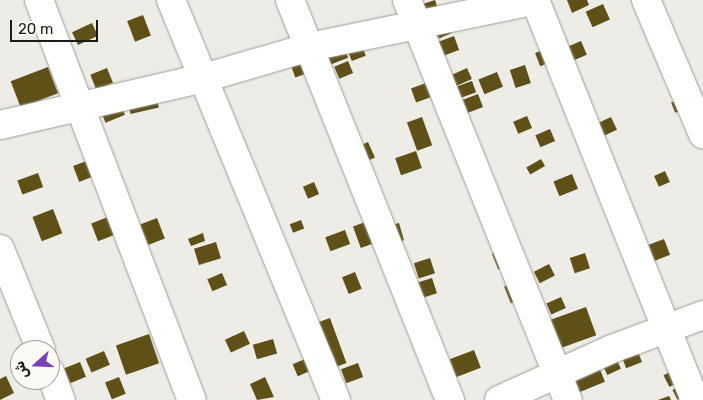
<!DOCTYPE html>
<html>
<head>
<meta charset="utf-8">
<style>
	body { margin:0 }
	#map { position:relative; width:703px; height:400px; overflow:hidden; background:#eeece7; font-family:Rubik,Cairo,sans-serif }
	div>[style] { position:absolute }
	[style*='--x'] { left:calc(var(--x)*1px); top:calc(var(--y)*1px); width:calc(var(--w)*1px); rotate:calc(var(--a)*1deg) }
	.building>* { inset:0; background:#5e5017; transform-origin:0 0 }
	.roads { filter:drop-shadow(0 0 1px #9d9c97) drop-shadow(0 0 1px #9d9c97) }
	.minor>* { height:28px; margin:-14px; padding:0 14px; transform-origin:14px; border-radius:14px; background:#fff }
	span { translate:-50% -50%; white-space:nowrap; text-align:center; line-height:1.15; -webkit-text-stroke:5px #fbfaf4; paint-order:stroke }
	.north { position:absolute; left:10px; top:340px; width:50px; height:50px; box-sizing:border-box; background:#fbfaf4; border:1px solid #a1a19c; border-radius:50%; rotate:250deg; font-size:14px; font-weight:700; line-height:20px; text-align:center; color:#1b1b19 }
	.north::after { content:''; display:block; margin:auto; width:18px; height:22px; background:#7b41b7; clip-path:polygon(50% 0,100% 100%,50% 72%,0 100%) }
	.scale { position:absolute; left:10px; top:20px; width:88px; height:22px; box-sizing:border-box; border:2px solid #1b1b19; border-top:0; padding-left:6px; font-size:15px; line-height:18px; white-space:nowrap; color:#1b1b19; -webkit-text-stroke:4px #fbfaf4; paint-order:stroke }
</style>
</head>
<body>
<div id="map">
	<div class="building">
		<i style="left:435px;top:0;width:13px;height:12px;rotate:72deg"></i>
		<i style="clip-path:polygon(567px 0,587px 0,589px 5px,572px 13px)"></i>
		<i style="left:603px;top:4px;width:17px;height:19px;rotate:66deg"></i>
		<i style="left:143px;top:15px;width:22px;height:17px;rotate:69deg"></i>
		<i style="left:92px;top:23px;width:14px;height:22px;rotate:65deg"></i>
		<i style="left:447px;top:24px;width:10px;height:13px;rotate:66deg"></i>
		<i style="left:454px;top:36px;width:15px;height:18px;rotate:70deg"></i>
		<i style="left:359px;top:38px;width:19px;height:15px;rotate:69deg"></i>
		<i style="left:581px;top:41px;width:15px;height:16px;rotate:67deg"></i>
		<i style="left:342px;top:42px;width:17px;height:18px;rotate:69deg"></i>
		<i style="left:551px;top:47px;width:14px;height:17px;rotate:69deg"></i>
		<i style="left:308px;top:57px;width:15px;height:19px;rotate:70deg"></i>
		<i style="left:348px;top:61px;width:13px;height:15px;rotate:67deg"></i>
		<i style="left:525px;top:65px;width:19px;height:16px;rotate:72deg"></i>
		<i style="left:48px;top:67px;width:28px;height:40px;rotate:69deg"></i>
		<i style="left:107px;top:68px;width:16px;height:18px;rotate:68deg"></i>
		<i style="left:467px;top:68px;width:12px;height:17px;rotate:66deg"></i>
		<i style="left:497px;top:72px;width:16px;height:20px;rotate:68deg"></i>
		<i style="left:472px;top:81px;width:12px;height:16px;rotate:70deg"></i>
		<i style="left:426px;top:83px;width:15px;height:16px;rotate:70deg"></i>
		<i style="left:155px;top:91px;width:17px;height:29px;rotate:77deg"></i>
		<i style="left:478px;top:94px;width:14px;height:16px;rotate:69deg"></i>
		<i style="left:685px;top:97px;width:11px;height:15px;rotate:68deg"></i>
		<i style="left:119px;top:100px;width:16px;height:21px;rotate:68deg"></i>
		<i style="left:527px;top:116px;width:13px;height:15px;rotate:67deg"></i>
		<i style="left:422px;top:117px;width:30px;height:16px;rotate:70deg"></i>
		<i style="left:611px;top:117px;width:14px;height:16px;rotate:65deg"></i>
		<i style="left:550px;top:129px;width:13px;height:16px;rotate:67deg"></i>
		<i style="left:368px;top:142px;width:17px;height:12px;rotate:66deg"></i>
		<i style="left:416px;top:151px;width:18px;height:22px;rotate:71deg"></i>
		<i style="left:541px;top:159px;width:8px;height:17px;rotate:60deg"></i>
		<i style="left:89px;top:160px;width:17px;height:17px;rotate:69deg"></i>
		<i style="left:665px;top:171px;width:12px;height:12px;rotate:66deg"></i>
		<i style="left:38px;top:173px;width:15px;height:22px;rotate:70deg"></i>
		<i style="left:572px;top:174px;width:16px;height:20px;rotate:68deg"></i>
		<i style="left:314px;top:182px;width:13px;height:12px;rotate:67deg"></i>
		<i style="left:53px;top:209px;width:26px;height:22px;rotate:69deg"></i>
		<i style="left:108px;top:217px;width:19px;height:18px;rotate:69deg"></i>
		<i style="left:157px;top:218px;width:22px;height:18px;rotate:69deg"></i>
		<i style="left:301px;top:220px;width:9px;height:12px;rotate:69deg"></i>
		<i style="left:368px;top:221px;width:23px;height:16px;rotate:70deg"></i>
		<i style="left:399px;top:223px;width:18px;height:12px;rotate:74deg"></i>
		<i style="left:345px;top:230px;width:15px;height:21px;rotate:70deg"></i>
		<i style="clip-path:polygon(203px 233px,205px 241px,191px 246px,188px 239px)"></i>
		<i style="left:664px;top:239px;width:17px;height:17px;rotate:69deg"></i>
		<i style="left:216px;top:242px;width:17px;height:23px;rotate:73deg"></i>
		<i style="left:507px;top:248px;width:17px;height:16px;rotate:69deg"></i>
		<i style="left:585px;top:253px;width:16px;height:16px;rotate:72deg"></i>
		<i style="left:430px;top:258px;width:16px;height:17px;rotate:72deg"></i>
		<i style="left:549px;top:264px;width:13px;height:17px;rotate:63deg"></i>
		<i style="left:355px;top:272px;width:18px;height:14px;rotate:68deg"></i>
		<i style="left:222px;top:273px;width:13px;height:16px;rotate:67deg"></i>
		<i style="left:432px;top:278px;width:16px;height:19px;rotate:72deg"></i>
		<i style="left:518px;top:281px;width:18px;height:15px;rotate:68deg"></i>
		<i style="left:561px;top:297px;width:12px;height:16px;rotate:66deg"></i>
		<i style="left:586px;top:307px;width:30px;height:42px;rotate:70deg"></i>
		<i style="left:330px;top:318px;width:48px;height:20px;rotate:70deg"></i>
		<i style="left:244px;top:331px;width:14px;height:21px;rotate:65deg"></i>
		<i style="left:149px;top:334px;width:31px;height:35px;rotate:71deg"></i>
		<i style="left:273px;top:339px;width:15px;height:21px;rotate:74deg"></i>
		<i style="left:637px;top:349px;width:14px;height:17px;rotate:69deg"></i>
		<i style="left:474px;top:350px;width:19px;height:26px;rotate:69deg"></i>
		<i style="left:104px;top:351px;width:15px;height:20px;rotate:67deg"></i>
		<i style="left:312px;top:356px;width:13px;height:21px;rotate:67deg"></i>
		<i style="left:615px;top:356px;width:14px;height:15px;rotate:65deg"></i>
		<i style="left:80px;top:362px;width:16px;height:17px;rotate:68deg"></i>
		<i style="left:358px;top:363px;width:15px;height:18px;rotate:70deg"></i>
		<i style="left:599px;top:367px;width:16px;height:31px;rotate:68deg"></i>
		<i style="left:676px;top:369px;width:13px;height:14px;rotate:63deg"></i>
		<i style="clip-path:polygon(6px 376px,14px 393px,0 400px,0 379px)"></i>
		<i style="left:119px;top:377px;width:18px;height:15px;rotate:68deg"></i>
		<i style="clip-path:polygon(265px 377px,274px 397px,257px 400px,250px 384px)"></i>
		<i style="left:684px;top:384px;width:11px;height:13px;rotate:63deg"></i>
		<i style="clip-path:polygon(669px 396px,671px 400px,658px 400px)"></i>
	</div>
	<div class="roads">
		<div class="minor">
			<i style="--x:39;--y:0;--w:428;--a:69.1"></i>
			<i style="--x:171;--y:0;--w:433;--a:67.6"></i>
			<i style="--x:290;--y:0;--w:431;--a:68.2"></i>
			<i style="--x:407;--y:0;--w:431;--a:68.1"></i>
			<i style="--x:535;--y:0;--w:431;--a:68.2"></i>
			<i style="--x:646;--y:0;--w:146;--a:67"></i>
			<i style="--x:0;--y:125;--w:209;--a:-13"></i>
			<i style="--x:204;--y:78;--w:110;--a:-16.3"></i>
			<i style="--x:310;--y:47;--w:231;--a:-11.7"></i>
			<i style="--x:0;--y:249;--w:109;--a:67.9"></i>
			<i style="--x:50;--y:372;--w:30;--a:69"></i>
			<i style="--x:499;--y:400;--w:124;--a:-24.3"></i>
			<i style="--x:612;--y:349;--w:97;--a:-20.5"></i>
		</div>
	</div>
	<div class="north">ش</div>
	<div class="scale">20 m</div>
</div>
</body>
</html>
